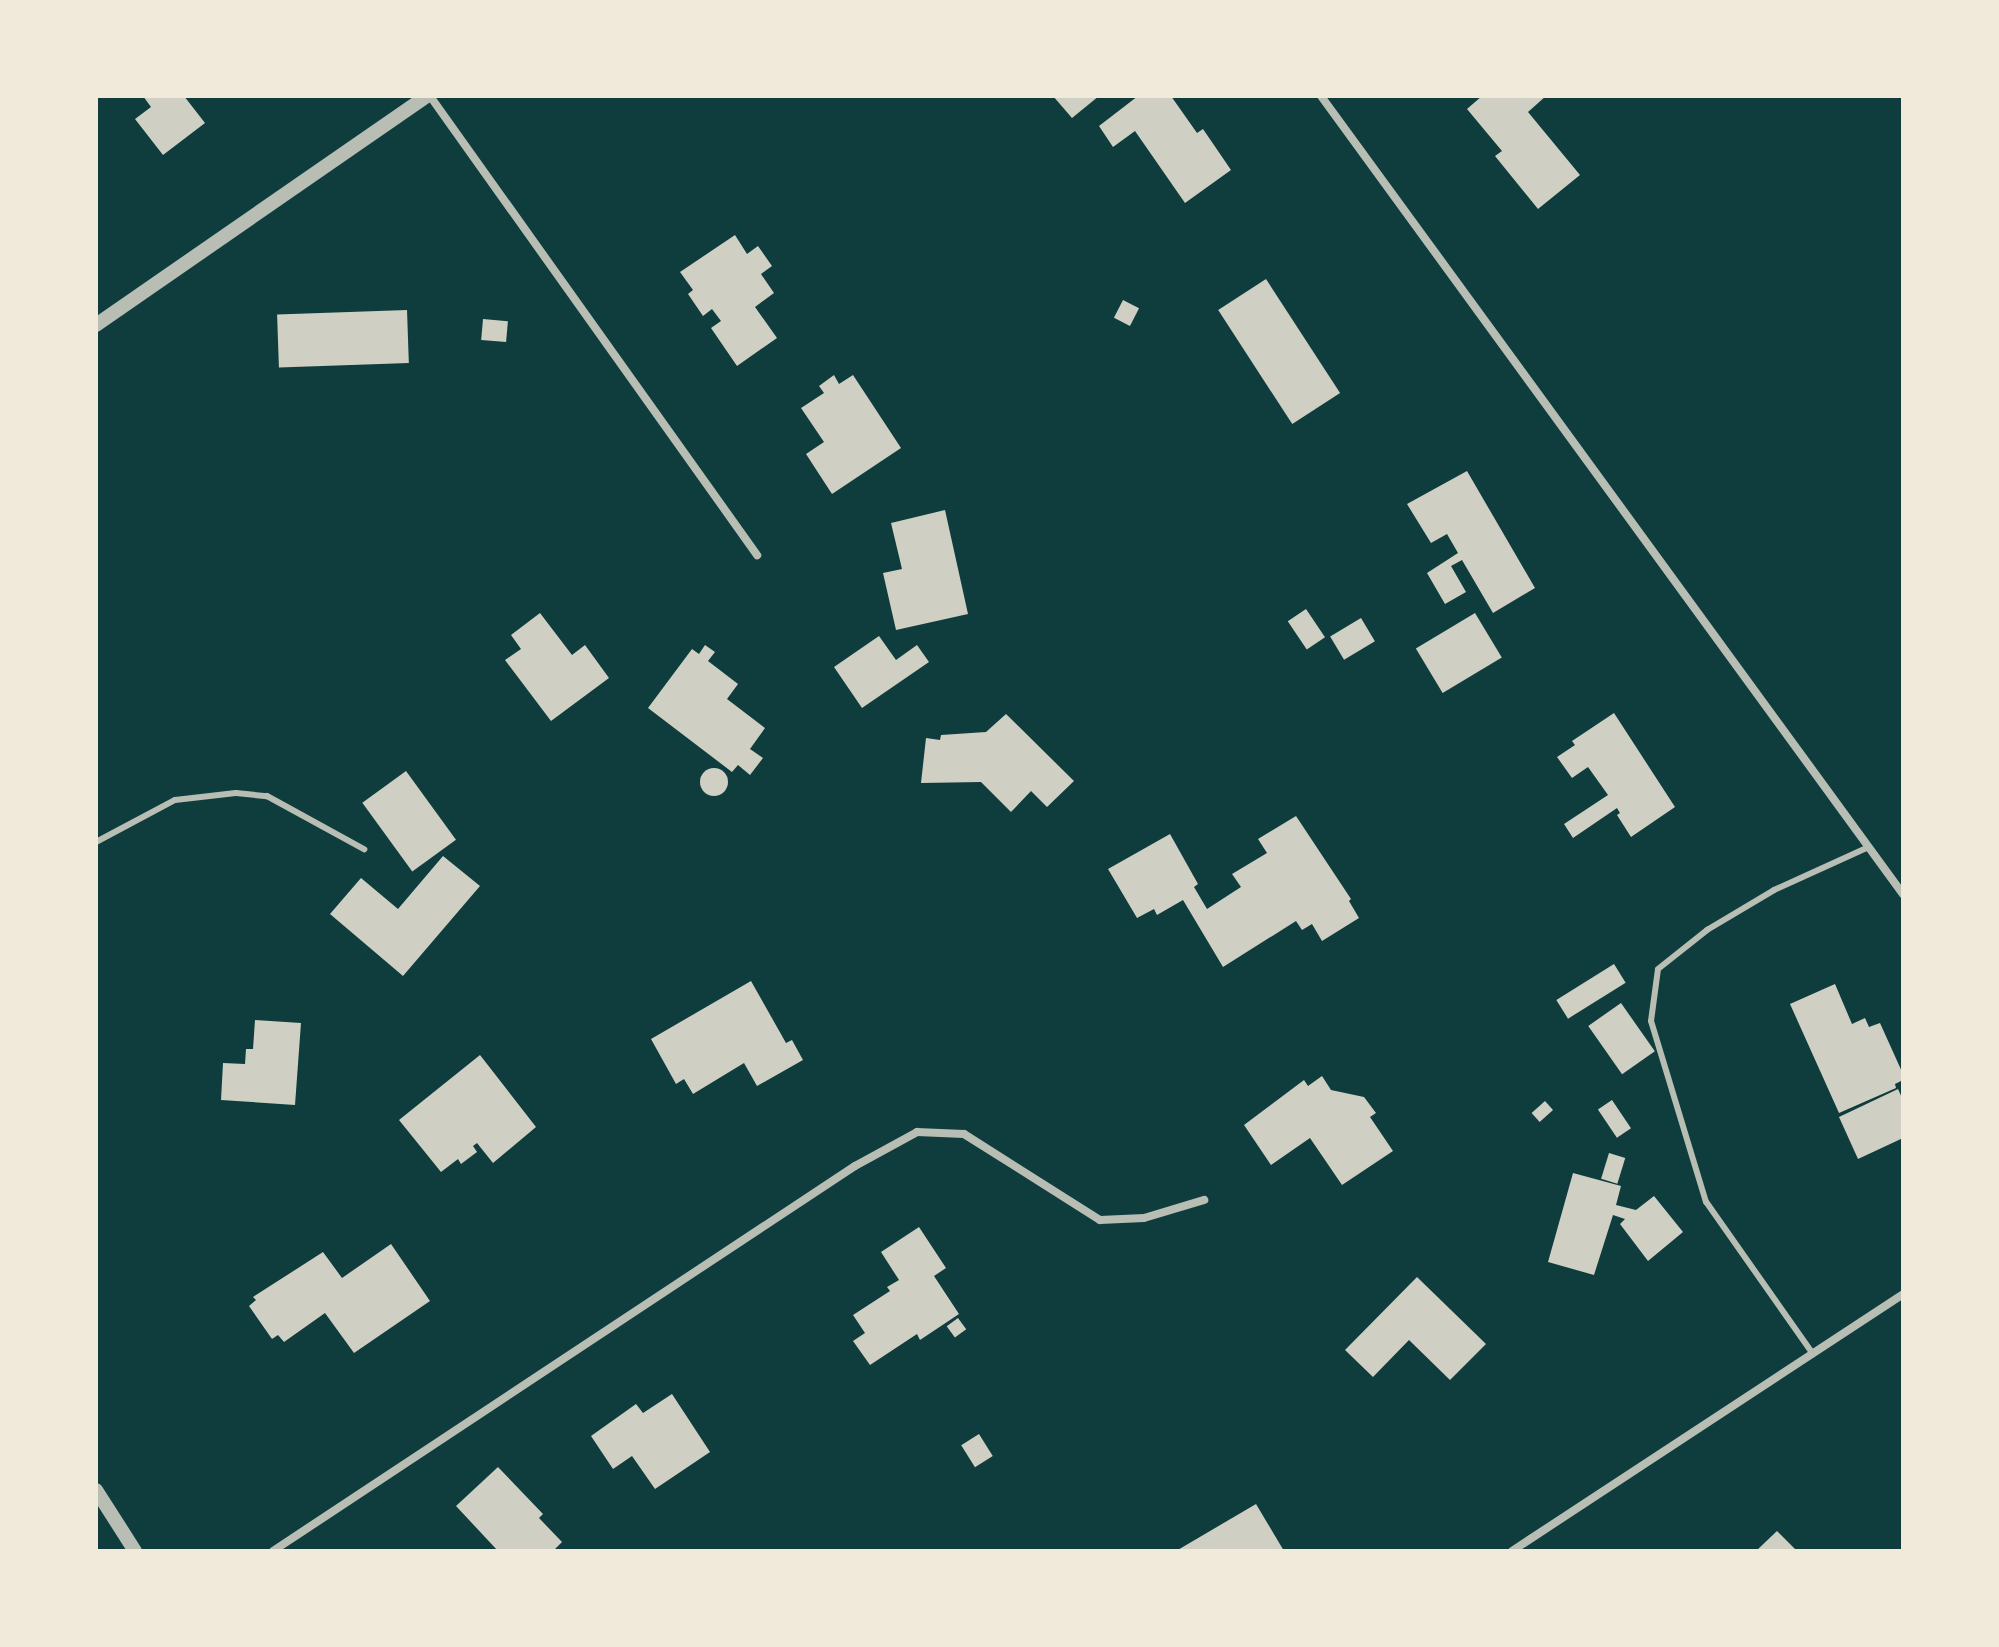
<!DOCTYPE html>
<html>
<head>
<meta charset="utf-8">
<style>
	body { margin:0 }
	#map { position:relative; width:1999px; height:1647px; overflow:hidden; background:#0f3d3e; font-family:"Roboto Condensed",sans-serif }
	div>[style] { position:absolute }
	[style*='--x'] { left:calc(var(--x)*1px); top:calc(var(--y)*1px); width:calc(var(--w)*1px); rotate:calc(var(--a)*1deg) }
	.building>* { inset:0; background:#cfcfc3; transform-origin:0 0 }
	.round { border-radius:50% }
	.service>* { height:6px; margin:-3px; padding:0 3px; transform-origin:3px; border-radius:3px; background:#b8beb3 }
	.minor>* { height:8px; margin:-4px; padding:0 4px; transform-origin:4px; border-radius:4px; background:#b8beb3 }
	.tertiary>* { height:14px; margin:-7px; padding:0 7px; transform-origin:7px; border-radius:7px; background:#b8beb3 }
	span { translate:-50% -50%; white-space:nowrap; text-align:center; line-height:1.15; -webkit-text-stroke:6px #f1e9da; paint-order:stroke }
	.frame { position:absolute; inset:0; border:98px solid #f1e9da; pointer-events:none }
</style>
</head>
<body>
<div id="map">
	<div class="building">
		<i style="clip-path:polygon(143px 96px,184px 96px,205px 123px,163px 155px,135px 119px,151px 107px)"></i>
		<i style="clip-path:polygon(1053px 96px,1099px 96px,1072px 118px)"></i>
		<i style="clip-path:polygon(1138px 96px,1171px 96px,1197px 133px,1203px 129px,1231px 170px,1185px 203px,1135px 131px,1113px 147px,1099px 126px)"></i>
		<i style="clip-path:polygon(1482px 96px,1546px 96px,1528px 112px,1580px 175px,1538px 209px,1495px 156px,1502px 151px,1467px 109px)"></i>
		<i style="clip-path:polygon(735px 235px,747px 254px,758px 246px,772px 266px,761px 274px,774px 293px,755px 307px,777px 338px,737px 366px,711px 328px,721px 321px,712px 309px,703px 316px,688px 294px,693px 290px,680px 272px)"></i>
		<i style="left:1266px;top:279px;width:136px;height:57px;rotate:57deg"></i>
		<i style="left:1123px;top:300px;width:18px;height:20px;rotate:27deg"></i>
		<i style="left:407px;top:310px;width:53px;height:130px;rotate:88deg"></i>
		<i style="left:483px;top:319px;width:25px;height:21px;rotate:5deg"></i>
		<i style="clip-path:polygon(834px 375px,839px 384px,853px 375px,901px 448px,832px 494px,806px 454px,824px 442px,801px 408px,824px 393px,819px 386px)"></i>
		<i style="clip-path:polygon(1467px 471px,1535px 588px,1493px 613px,1462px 560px,1451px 566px,1466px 592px,1445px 604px,1427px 573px,1458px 553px,1447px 534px,1431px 543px,1407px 504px)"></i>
		<i style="clip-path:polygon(945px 510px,968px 614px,896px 630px,883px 573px,902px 569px,891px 523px)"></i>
		<i style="left:1306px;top:609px;width:34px;height:22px;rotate:56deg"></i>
		<i style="clip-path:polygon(540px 613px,572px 655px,585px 645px,609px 678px,551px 721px,505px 660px,521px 649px,511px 635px)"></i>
		<i style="left:1475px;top:613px;width:52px;height:69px;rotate:59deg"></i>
		<i style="left:1361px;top:618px;width:27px;height:36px;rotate:59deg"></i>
		<i style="clip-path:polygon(879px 636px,896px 660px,917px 645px,929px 662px,862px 708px,834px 667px)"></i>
		<i style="clip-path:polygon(705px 645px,715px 652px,708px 661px,738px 684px,727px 699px,765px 728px,750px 749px,763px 758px,750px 775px,738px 765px,732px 772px,648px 708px,692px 649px,699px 654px)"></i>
		<i style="clip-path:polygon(1614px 713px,1675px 807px,1631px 837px,1617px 815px,1620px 813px,1617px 808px,1573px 838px,1564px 824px,1608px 795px,1588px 767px,1572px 778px,1557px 757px,1575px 745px,1572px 741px)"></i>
		<i style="clip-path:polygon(1006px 714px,1074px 781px,1047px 807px,1031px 791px,1011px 812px,981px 782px,921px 783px,926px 738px,940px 740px,941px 735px,986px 732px)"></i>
		<i class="round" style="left:700px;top:768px;width:28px;height:28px"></i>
		<i style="left:406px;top:771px;width:85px;height:54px;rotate:54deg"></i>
		<i style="clip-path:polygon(1296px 816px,1351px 899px,1349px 901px,1359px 918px,1322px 941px,1312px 924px,1302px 930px,1296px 921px,1223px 967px,1183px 900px,1157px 915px,1154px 909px,1137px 918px,1108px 869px,1170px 834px,1198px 884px,1194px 887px,1207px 909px,1241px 887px,1232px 874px,1267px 853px,1258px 839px)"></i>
		<i style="clip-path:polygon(443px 856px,480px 886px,403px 976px,330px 914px,361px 878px,398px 909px)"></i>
		<i style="left:1614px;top:964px;width:22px;height:68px;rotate:58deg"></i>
		<i style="clip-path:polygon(751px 981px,786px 1043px,792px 1040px,803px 1060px,757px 1086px,744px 1063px,693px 1094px,684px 1079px,676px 1084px,651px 1039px)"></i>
		<i style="clip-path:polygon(1835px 984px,1852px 1024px,1865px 1018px,1869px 1027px,1880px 1023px,1903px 1074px,1903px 1080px,1895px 1084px,1896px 1088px,1839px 1113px,1790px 1004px)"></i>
		<i style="left:1621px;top:1003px;width:59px;height:40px;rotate:55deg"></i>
		<i style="clip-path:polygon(255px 1020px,301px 1023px,295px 1105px,221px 1100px,223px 1063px,245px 1064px,246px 1049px,253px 1049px)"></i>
		<i style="clip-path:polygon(480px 1055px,536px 1127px,493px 1163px,477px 1143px,473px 1146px,477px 1152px,461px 1164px,458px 1159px,441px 1172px,399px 1120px)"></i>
		<i style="clip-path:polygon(1322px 1076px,1331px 1090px,1364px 1097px,1376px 1113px,1370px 1117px,1393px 1151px,1342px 1185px,1310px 1138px,1271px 1165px,1244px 1125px,1304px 1080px,1308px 1086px)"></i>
		<i style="clip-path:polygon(1898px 1089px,1903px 1100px,1903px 1138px,1858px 1159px,1839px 1117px)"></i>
		<i style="left:1612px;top:1100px;width:34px;height:17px;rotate:56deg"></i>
		<i style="left:1545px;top:1101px;width:12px;height:18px;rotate:48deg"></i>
		<i style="left:1609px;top:1153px;width:17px;height:27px;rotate:17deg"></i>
		<i style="clip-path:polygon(1573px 1173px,1621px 1186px,1616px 1205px,1636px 1210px,1654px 1196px,1683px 1232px,1648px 1261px,1620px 1224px,1625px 1219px,1613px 1215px,1594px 1275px,1548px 1262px)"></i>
		<i style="clip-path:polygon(919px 1227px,946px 1268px,934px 1276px,959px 1314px,920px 1340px,917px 1334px,870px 1365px,853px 1341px,865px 1333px,853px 1315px,890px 1291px,887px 1287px,899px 1280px,881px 1252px)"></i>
		<i style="clip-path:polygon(391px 1244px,430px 1301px,354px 1353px,325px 1313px,284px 1342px,278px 1335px,272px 1339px,249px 1306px,256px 1300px,253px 1297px,323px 1252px,342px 1278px)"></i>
		<i style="clip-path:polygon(1417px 1277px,1486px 1344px,1450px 1380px,1409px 1340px,1373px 1377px,1345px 1350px)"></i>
		<i style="left:958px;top:1318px;width:14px;height:14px;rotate:54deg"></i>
		<i style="clip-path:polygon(672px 1394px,710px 1452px,655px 1489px,632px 1456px,613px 1469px,591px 1436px,636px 1404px,643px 1413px)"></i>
		<i style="left:979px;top:1434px;width:26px;height:21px;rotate:58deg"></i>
		<i style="clip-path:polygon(498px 1467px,543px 1514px,539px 1518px,562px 1542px,553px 1551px,498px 1551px,456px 1506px)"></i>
		<i style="clip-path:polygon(1256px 1504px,1284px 1551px,1176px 1551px)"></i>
		<i style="clip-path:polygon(1777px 1531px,1797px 1551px,1756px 1551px)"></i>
	</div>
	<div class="service">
		<i style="--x:96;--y:842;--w:89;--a:-28"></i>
		<i style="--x:175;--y:800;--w:61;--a:-6.5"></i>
		<i style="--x:236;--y:793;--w:31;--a:6"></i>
		<i style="--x:267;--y:796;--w:111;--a:28.7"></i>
		<i style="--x:1813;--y:1354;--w:186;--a:-125.1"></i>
		<i style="--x:1706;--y:1202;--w:189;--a:-106.9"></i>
		<i style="--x:1651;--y:1021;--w:52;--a:-82.3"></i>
		<i style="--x:1658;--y:969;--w:63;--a:-38.5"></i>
		<i style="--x:1707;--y:930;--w:78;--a:-30.8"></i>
		<i style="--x:1774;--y:890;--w:104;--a:-24.4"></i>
	</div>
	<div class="minor">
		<i style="--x:430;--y:96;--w:564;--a:54.53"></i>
		<i style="--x:1321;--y:96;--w:988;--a:53.9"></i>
		<i style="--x:273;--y:1551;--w:698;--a:-33.49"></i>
		<i style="--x:855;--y:1166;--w:71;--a:-28.7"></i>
		<i style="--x:917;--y:1132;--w:47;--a:2.4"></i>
		<i style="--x:964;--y:1134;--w:161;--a:32.3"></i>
		<i style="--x:1100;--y:1220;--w:44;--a:-2.6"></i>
		<i style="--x:1144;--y:1218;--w:63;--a:-16.7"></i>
		<i style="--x:1512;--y:1551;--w:468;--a:-33.3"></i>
	</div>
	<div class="tertiary">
		<i style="--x:96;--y:325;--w:402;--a:-34.7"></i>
		<i style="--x:96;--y:1490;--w:72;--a:57.4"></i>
	</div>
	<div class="frame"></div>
</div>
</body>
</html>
